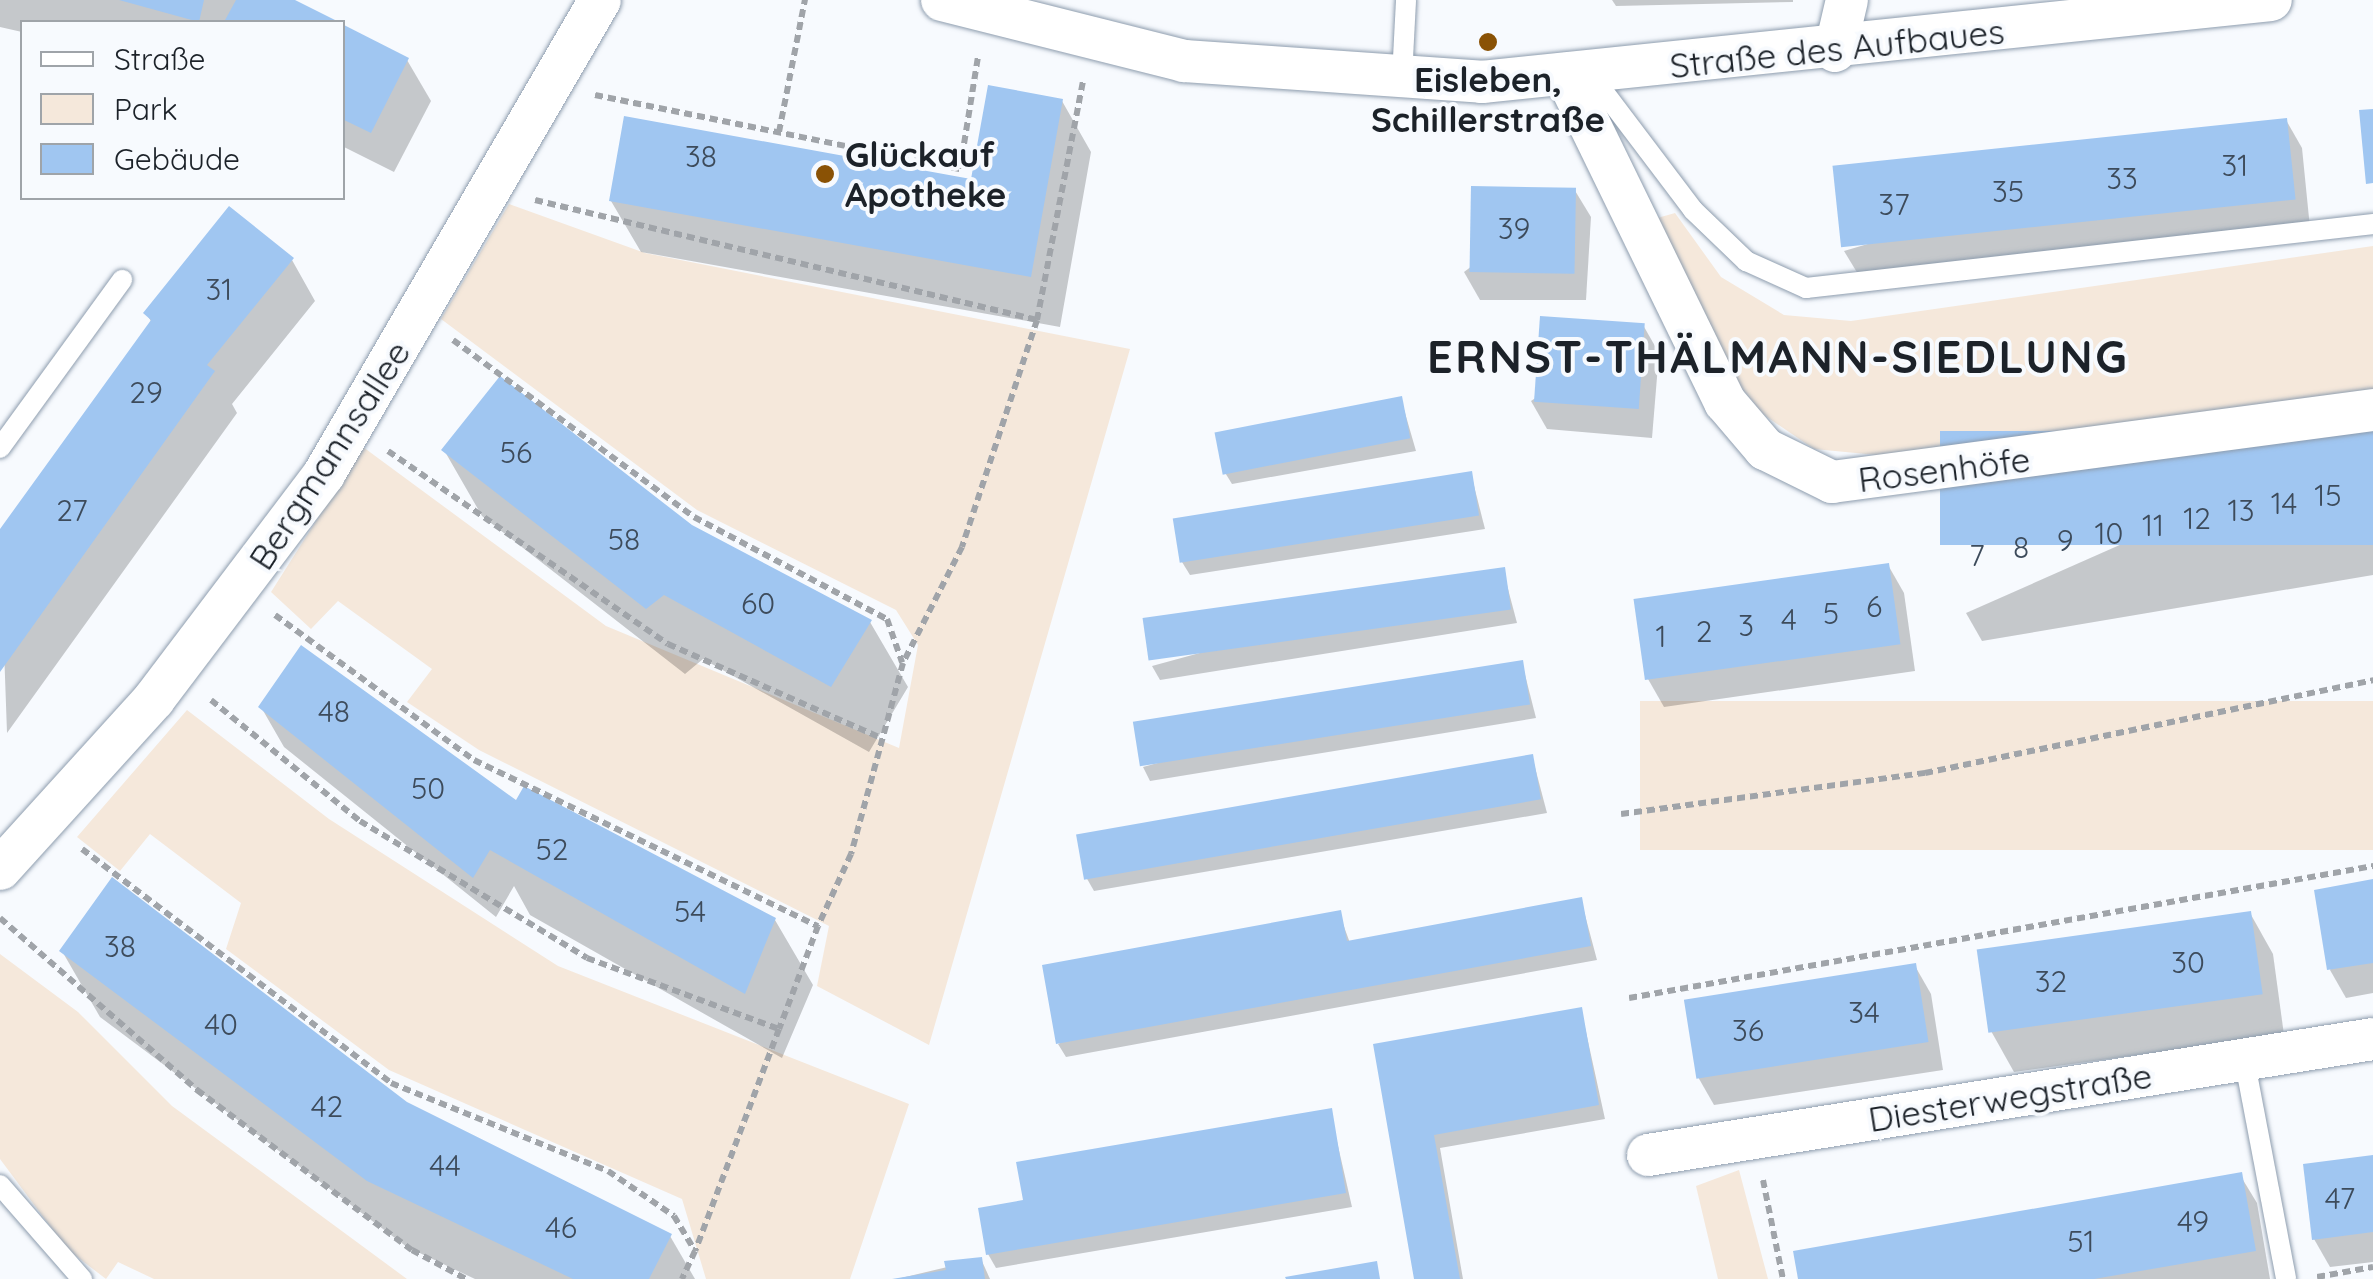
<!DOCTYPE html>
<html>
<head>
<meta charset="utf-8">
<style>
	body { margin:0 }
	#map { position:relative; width:2373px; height:1279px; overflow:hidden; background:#f7fafe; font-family:Quicksand,sans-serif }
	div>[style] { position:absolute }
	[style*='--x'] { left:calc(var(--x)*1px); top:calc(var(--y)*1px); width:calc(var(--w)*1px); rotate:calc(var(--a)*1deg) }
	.green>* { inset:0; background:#f5e8db; transform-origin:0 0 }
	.shadow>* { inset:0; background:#0003 }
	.building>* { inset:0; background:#a0c6f1; transform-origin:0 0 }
	.path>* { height:6px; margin-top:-3px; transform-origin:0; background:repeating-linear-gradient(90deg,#a0a4a9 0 8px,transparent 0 13px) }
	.roads { filter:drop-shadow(0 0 2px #8e9dae) drop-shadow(0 0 2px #8e9dae) }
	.lane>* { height:20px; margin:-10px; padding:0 10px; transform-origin:10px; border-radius:10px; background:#fff }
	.street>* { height:42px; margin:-21px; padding:0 21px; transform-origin:21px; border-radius:21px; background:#fff }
	.dots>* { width:28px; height:28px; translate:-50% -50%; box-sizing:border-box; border:5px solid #f7fafe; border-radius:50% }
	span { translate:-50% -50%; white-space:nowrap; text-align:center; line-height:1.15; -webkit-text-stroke:8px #f7fafe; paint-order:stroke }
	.number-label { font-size:30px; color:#3d4b5b }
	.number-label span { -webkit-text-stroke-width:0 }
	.street-label { font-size:35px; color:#1c2229 }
	.poi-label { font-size:35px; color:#1c2229; font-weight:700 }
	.left { translate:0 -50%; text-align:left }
	.district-label { font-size:45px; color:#1c2229; font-weight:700; letter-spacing:2.5px }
	.legend { position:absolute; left:20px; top:20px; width:325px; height:180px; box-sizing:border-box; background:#f7fafe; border:2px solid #9fa4a9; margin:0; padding:12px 18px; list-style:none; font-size:30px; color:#1c2229 }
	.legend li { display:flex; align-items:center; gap:20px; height:50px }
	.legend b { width:50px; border:2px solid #9fa4a9 }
</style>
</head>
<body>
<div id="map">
	<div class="green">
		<i style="clip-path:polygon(509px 204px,645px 253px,1130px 349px,929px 1045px,817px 986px,829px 926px,479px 750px,407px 702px,432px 669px,338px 601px,311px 629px,271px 592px,363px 447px,606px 626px,899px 748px,918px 645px,896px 610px,697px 510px,441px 319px)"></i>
		<i style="clip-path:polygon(1675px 213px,1721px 277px,1784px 315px,1851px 321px,2373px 246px,2373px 391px,1887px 456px,1814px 449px,1764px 415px,1726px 370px,1654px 219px)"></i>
		<i style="left:2373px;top:701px;width:149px;height:733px;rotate:90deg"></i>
		<i style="clip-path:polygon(187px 710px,329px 819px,558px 966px,909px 1104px,850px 1279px,706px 1279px,682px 1199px,389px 1070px,226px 949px,241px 903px,150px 834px,120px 871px,77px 837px)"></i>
		<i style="clip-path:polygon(0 954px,78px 1012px,172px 1106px,407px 1279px,154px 1279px,118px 1262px,106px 1279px,67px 1249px,0 1159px)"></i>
		<i style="clip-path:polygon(1739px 1170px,1768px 1279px,1718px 1279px,1696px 1186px)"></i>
	</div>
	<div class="shadow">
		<i style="clip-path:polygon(0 0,290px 0,334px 22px,22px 22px,22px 32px,0 27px)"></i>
		<i style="clip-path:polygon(1612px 0,1793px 0,1793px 2px,1616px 6px)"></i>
		<i style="clip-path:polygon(342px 27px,407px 60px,431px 101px,394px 172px,342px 146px)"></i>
		<i style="clip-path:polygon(1062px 101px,1091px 152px,1060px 327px,641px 252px,611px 201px,973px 182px)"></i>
		<i style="clip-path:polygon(2286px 120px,2302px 148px,2310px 228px,1861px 279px,1844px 251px)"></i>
		<i style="clip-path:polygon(1574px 189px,1591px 217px,1586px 300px,1480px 300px,1464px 272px)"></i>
		<i style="clip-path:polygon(292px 260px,315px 301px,232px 404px,237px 413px,7px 733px,0 537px,152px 323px,146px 313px)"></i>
		<i style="clip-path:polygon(1643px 325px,1659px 353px,1652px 438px,1547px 429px,1531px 401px)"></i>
		<i style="clip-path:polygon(1401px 399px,1416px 451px,1232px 484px,1224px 471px)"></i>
		<i style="clip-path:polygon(2373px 433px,2373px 575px,1982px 641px,1966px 613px)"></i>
		<i style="clip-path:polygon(444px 450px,691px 527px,870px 622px,908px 687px,869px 752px,703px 659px,685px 674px,482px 516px)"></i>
		<i style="clip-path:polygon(1471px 474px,1485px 529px,1190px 575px,1182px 562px)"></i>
		<i style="clip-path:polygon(1888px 565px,1904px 593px,1915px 671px,1664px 707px,1648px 679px)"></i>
		<i style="clip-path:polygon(1503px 570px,1517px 623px,1160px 680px,1152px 666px)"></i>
		<i style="clip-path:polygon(1522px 663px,1536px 718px,1150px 781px,1143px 767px)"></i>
		<i style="clip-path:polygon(261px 707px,514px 802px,775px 920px,813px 985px,782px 1058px,530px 915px,514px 886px,496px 917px,284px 747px)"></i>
		<i style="clip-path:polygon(1532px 756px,1547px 813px,1094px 891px,1086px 877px)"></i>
		<i style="clip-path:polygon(2373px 882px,2373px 993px,2346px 998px,2330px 970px)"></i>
		<i style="clip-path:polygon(1581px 900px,1597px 960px,1066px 1057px,1058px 1044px,1339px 913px,1350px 943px)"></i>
		<i style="clip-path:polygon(2250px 913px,2273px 954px,2284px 1035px,2014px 1072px,1991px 1031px)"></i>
		<i style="clip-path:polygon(62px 951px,406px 1104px,670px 1236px,695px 1279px,475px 1279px,407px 1247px,100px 1017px)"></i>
		<i style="clip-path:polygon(1915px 966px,1931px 994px,1943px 1070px,1714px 1105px,1698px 1077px)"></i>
		<i style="clip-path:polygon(1581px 1009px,1605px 1119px,1440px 1148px,1463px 1279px,1416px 1279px,1376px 1046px)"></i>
		<i style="clip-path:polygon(1330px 1111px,1352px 1207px,996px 1268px,988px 1254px,1026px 1202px)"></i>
		<i style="clip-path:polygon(2373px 1158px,2373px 1262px,2330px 1267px,2314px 1239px)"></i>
		<i style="clip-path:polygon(2240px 1175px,2257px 1203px,2270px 1279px,1801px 1279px)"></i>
		<i style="clip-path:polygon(981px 1259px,990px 1279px,901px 1279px,901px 1278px)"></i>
	</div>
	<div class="building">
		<i style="clip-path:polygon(119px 0,204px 0,199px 22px)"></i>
		<i style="clip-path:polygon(236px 0,295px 0,339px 22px,224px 22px)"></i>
		<i style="clip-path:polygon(342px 24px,409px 58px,371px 133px,342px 119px)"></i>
		<i style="clip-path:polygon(988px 85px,1063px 99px,1031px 277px,609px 201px,624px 116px,971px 179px)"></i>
		<i style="clip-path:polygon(2373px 109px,2373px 183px,2366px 184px,2359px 110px)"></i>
		<i style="left:2287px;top:118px;width:82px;height:457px;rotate:84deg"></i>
		<i style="left:1471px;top:186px;width:105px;height:86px;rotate:1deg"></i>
		<i style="clip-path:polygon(229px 206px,294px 258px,207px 365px,215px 371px,0 672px,0 529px,151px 320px,143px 313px)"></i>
		<i style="left:1540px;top:316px;width:105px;height:86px;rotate:4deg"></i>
		<i style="clip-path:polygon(500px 376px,692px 525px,872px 620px,831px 687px,664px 595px,646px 609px,441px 450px)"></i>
		<i style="left:1402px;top:396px;width:43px;height:191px;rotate:79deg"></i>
		<i style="left:2373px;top:431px;width:114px;height:433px;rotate:90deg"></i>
		<i style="left:1472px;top:471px;width:45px;height:303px;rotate:81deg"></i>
		<i style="left:1889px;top:563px;width:82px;height:258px;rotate:82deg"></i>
		<i style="left:1505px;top:567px;width:43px;height:366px;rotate:82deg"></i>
		<i style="clip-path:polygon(301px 645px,516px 800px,524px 786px,776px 918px,745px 994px,490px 850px,473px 878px,258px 707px)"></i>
		<i style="left:1523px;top:660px;width:45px;height:395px;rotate:81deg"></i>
		<i style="left:1533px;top:754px;width:46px;height:464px;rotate:80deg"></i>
		<i style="clip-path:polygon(112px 877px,407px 1102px,672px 1234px,649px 1279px,573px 1279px,367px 1181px,59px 951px)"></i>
		<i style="clip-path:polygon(2373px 879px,2373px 963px,2327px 970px,2314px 890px)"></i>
		<i style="clip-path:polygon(1582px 897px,1591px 946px,1056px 1044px,1042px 965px,1341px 910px,1347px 941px)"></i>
		<i style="left:2251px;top:911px;width:84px;height:277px;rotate:82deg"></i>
		<i style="left:1916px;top:963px;width:80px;height:235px;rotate:81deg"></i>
		<i style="clip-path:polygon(1582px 1007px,1599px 1105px,1434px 1135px,1460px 1279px,1414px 1279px,1373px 1044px)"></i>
		<i style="clip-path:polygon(1332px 1108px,1346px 1193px,986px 1255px,978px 1208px,1023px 1200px,1016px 1162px)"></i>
		<i style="clip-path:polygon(2373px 1155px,2373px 1232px,2312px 1240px,2303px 1164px)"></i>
		<i style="clip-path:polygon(2242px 1172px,2256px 1251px,2094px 1279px,1798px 1279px,1793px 1251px)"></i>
		<i style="clip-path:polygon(982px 1257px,985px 1279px,892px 1279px,946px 1270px,944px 1261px)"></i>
		<i style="clip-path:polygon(1377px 1261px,1380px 1279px,1286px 1279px,1285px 1277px)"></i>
	</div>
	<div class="path">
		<i style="--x:595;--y:95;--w:372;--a:11.5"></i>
		<i style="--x:960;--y:169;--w:113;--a:-80.9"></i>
		<i style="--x:779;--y:132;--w:135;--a:-78.9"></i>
		<i style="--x:535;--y:200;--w:516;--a:13.44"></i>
		<i style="--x:1037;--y:320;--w:239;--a:108.3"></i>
		<i style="--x:962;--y:547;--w:130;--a:117"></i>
		<i style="--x:903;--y:663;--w:198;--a:105.2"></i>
		<i style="--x:851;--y:854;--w:79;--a:114.6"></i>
		<i style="--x:1037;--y:320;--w:243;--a:-79.1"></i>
		<i style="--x:453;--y:340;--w:299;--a:36.3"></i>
		<i style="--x:694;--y:517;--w:218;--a:27.9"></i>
		<i style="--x:887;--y:619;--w:46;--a:70.8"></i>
		<i style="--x:388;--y:451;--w:340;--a:34.6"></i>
		<i style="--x:668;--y:644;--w:233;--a:23.8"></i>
		<i style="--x:275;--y:615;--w:246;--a:36.1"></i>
		<i style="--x:474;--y:760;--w:382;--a:25.8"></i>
		<i style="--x:818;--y:926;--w:110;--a:110.7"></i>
		<i style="--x:211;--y:700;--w:192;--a:39.1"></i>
		<i style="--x:360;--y:821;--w:265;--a:31.1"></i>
		<i style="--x:587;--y:958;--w:205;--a:20.3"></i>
		<i style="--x:779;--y:1029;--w:237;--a:110.7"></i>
		<i style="--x:1621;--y:814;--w:307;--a:-7.7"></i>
		<i style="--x:1925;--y:773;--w:458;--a:-11.7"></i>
		<i style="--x:82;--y:849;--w:388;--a:37.1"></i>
		<i style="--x:391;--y:1083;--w:234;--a:22.1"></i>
		<i style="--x:608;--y:1171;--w:80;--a:34.3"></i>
		<i style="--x:674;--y:1216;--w:41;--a:59"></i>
		<i style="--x:695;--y:1251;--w:31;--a:115"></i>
		<i style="--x:0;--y:918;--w:262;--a:41.1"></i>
		<i style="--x:197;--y:1090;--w:268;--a:36.7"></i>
		<i style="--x:412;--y:1250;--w:61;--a:28.2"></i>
		<i style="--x:1629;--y:998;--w:756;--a:-10.06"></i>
		<i style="--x:1763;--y:1180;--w:101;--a:78.6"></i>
		<i style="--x:2317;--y:1277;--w:57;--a:-10.1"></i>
	</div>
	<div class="roads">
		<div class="lane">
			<i style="--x:1588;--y:71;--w:174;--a:52.9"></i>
			<i style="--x:1693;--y:210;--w:74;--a:43.9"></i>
			<i style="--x:1746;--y:261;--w:66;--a:24.2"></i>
			<i style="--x:1806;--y:288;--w:571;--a:-6.44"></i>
			<i style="--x:1402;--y:77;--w:77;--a:-87"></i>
			<i style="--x:0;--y:448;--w:208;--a:-54"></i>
			<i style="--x:2244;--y:1058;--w:225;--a:79.2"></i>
			<i style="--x:0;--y:1185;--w:125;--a:48.9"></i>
		</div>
		<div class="street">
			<i style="--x:942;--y:0;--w:250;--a:14.1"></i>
			<i style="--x:1184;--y:61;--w:299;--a:4"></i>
			<i style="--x:1482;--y:82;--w:793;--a:-5.93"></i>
			<i style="--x:1835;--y:51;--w:52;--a:-76.8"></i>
			<i style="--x:1565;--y:74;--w:365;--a:64"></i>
			<i style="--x:1725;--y:402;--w:62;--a:49.6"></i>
			<i style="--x:1765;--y:449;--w:75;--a:26.2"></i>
			<i style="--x:1832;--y:482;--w:546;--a:-7.58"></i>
			<i style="--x:0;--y:869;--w:229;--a:-47.8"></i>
			<i style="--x:154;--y:699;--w:282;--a:-52.9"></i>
			<i style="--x:324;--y:474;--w:548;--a:-59.79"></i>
			<i style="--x:1648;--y:1155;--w:734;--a:-9.09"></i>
		</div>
	</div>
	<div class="dots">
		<i style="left:1488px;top:42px;background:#8a5205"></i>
		<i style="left:825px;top:174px;background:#8a5205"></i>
	</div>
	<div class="number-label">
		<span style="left:701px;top:156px">38</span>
		<span style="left:2235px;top:165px">31</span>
		<span style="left:2122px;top:178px">33</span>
		<span style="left:2008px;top:191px">35</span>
		<span style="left:1894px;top:204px">37</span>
		<span style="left:1514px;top:228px">39</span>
		<span style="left:219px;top:289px">31</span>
		<span style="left:146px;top:392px">29</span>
		<span style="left:516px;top:452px">56</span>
		<span style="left:2328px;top:495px">15</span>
		<span style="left:2284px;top:503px">14</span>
		<span style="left:72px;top:510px">27</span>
		<span style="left:2241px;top:510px">13</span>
		<span style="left:2197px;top:518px">12</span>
		<span style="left:2153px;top:525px">11</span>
		<span style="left:2109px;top:533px">10</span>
		<span style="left:624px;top:539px">58</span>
		<span style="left:2065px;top:540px">9</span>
		<span style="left:2021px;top:547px">8</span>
		<span style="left:1977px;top:555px">7</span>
		<span style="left:758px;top:603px">60</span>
		<span style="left:1874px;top:606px">6</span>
		<span style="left:1831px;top:613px">5</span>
		<span style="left:1789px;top:619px">4</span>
		<span style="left:1746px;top:625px">3</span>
		<span style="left:1704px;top:631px">2</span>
		<span style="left:1661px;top:636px">1</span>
		<span style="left:334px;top:711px">48</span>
		<span style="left:428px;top:788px">50</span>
		<span style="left:552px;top:849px">52</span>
		<span style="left:690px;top:911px">54</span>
		<span style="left:120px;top:946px">38</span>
		<span style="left:2188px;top:962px">30</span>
		<span style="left:2051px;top:981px">32</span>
		<span style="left:1864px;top:1012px">34</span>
		<span style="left:221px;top:1024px">40</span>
		<span style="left:1748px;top:1030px">36</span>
		<span style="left:327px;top:1106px">42</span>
		<span style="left:445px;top:1165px">44</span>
		<span style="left:2340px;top:1198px">47</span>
		<span style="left:2193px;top:1221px">49</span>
		<span style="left:561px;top:1227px">46</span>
		<span style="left:2081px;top:1241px">51</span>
	</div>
	<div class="street-label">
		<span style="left:1837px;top:48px;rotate:-6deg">Straße des Aufbaues</span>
		<span style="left:329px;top:455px;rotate:-57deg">Bergmannsallee</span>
		<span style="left:1944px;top:469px;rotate:-7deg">Rosenhöfe</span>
		<span style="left:2010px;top:1097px;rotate:-9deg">Diesterwegstraße</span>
	</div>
	<div class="poi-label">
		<span style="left:1488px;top:99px">Eisleben,<br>Schillerstraße</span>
		<span class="left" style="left:845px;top:174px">Glückauf<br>Apotheke</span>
	</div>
	<div class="district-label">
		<span style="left:1778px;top:357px">ERNST-THÄLMANN-SIEDLUNG</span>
	</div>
	<ul class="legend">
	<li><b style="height:12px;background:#fff"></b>Straße</li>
	<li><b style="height:28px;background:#f5e8db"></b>Park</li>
	<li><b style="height:28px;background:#a0c6f1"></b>Gebäude</li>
	</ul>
</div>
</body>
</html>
